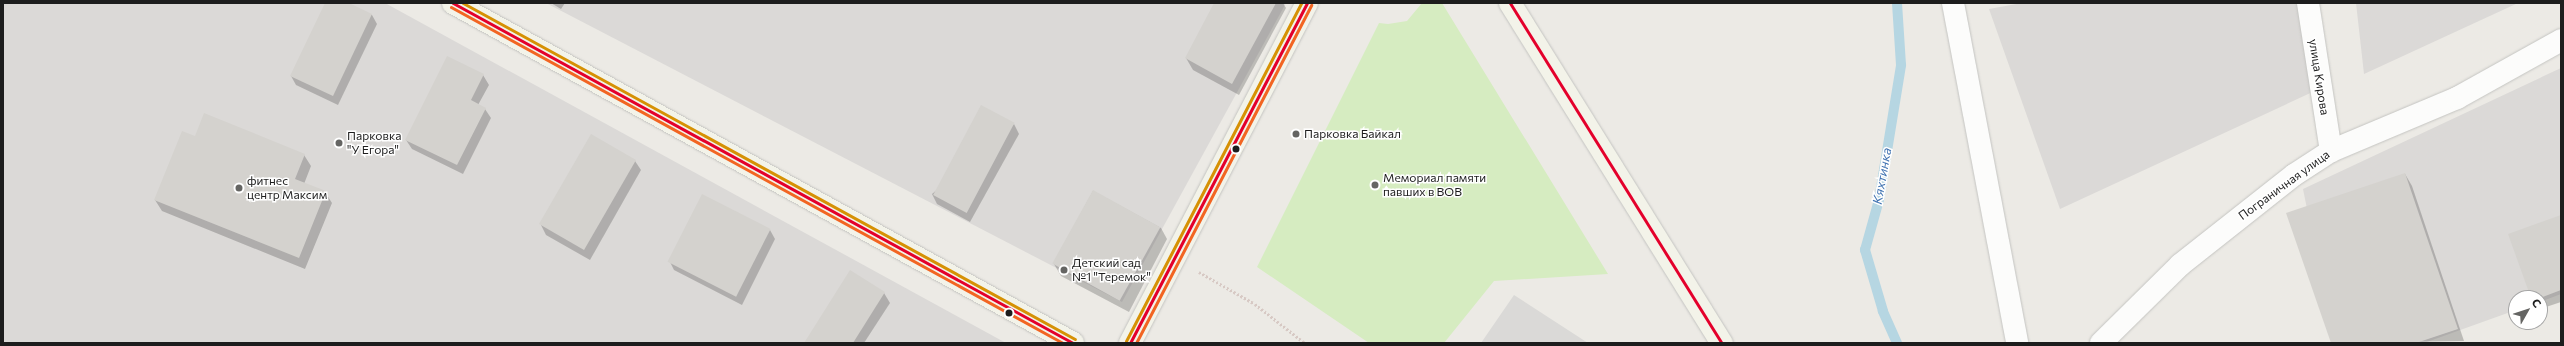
<!DOCTYPE html>
<html>
<head>
<meta charset="utf-8">
<style>
	body { margin:0 }
	#map { position:relative; width:2564px; height:346px; overflow:hidden; background:#eceae5; font-family:Commissioner,sans-serif }
	div>[style] { position:absolute }
	[style*='--x'] { left:calc(var(--x)*1px); top:calc(var(--y)*1px); width:calc(var(--w)*1px); rotate:calc(var(--a)*1deg) }
	.residential>* { inset:0; background:#dbd9d7 }
	.religious>* { inset:0; background:#dad9d7 }
	.grass>* { inset:0; background:#d6ecc1 }
	.shadow>* { inset:0; background:#0003 }
	.stream>* { height:10px; margin:-5px; padding:0 5px; transform-origin:5px; border-radius:5px; background:#b6d6e2 }
	.building>* { inset:0; background:#d4d2ce; transform-origin:0 0 }
	.path>* { height:2.5px; margin-top:-1.25px; transform-origin:0; background:repeating-linear-gradient(90deg,#d7c9c4 0 2px,transparent 0 4px) }
	.roads { filter:drop-shadow(0 0 1px #c4c4c1) drop-shadow(0 0 1px #c4c4c1) }
	.street>* { height:22px; margin:-11px; padding:0 11px; transform-origin:11px; border-radius:11px; background:#fcfcfb }
	.secondary>* { height:22px; margin:-11px; padding:0 11px; transform-origin:11px; border-radius:11px; background:#f3f3e9 }
	.bus-1>* { height:3px; margin:-1.5px; padding:0 1.5px; transform-origin:1.5px; border-radius:1.5px; background:#e4002b }
	.bus-2>* { height:3px; margin:-1.5px; padding:0 1.5px; transform-origin:1.5px; border-radius:1.5px; background:#f26522 }
	.bus-3>* { height:3px; margin:-1.5px; padding:0 1.5px; transform-origin:1.5px; border-radius:1.5px; background:#d69104 }
	.dots>* { width:11px; height:11px; translate:-50% -50%; box-sizing:border-box; border:2px solid #fff; border-radius:50% }
	span { translate:-50% -50%; white-space:nowrap; text-align:center; line-height:1.15; -webkit-text-stroke:3px #fff; paint-order:stroke }
	.street-label { font-size:12px; color:#1d1d1d }
	.poi-label { font-size:12px; color:#1d1d1d }
	.left { translate:0 -50%; text-align:left }
	.water-label { font-size:13px; color:#4375b3; font-style:italic }
	.frame { position:absolute; inset:0; border:4px solid #1d1d1d; pointer-events:none }
	.north { position:absolute; left:2508px; top:290px; width:40px; height:40px; box-sizing:border-box; background:#fff; border:1px solid #a5a5a5; border-radius:50%; rotate:51deg; font-size:11px; font-weight:700; line-height:16px; text-align:center; color:#1d1d1d }
	.north::after { content:''; display:block; margin:auto; width:14px; height:18px; background:#656563; clip-path:polygon(50% 0,100% 100%,50% 72%,0 100%) }
</style>
</head>
<body>
<div id="map">
	<div class="residential">
		<i style="clip-path:polygon(3px 3px,385px 3px,1006px 343px,3px 343px)"></i>
		<i style="clip-path:polygon(546px 3px,1286px 3px,1122px 302px)"></i>
		<i style="clip-path:polygon(2022px 3px,2307px 3px,2332px 83px,2060px 209px,1989px 9px)"></i>
		<i style="clip-path:polygon(2356px 3px,2518px 3px,2364px 74px)"></i>
		<i style="clip-path:polygon(2561px 68px,2561px 294px,2540px 302px,2540px 298px,2516px 298px,2516px 310px,2424px 343px,2334px 343px,2303px 189px)"></i>
	</div>
	<div class="religious">
		<i style="clip-path:polygon(1514px 295px,1588px 343px,1481px 343px)"></i>
	</div>
	<div class="grass">
		<i style="clip-path:polygon(1422px 3px,1442px 3px,1608px 274px,1494px 281px,1444px 343px,1369px 343px,1257px 267px,1379px 23px,1388px 24px,1407px 21px)"></i>
	</div>
	<div class="shadow">
		<i style="clip-path:polygon(326px 3px,346px 3px,372px 15px,377px 24px,338px 105px,296px 85px,291px 76px)"></i>
		<i style="clip-path:polygon(551px 3px,565px 3px,561px 9px)"></i>
		<i style="clip-path:polygon(1216px 3px,1283px 3px,1286px 8px,1239px 95px,1193px 70px,1186px 58px)"></i>
		<i style="clip-path:polygon(483px 75px,489px 85px,478px 105px,485px 109px,491px 118px,463px 174px,412px 149px,406px 140px)"></i>
		<i style="clip-path:polygon(1014px 124px,1019px 134px,970px 222px,937px 204px,932px 194px)"></i>
		<i style="clip-path:polygon(196px 138px,304px 155px,311px 166px,304px 184px,325px 192px,332px 203px,305px 269px,162px 211px,155px 200px)"></i>
		<i style="clip-path:polygon(635px 161px,641px 170px,590px 260px,546px 235px,541px 225px)"></i>
		<i style="clip-path:polygon(2405px 174px,2412px 186px,2464px 341px,2332px 343px)"></i>
		<i style="clip-path:polygon(1093px 191px,1161px 228px,1167px 239px,1129px 312px,1061px 276px,1054px 264px)"></i>
		<i style="clip-path:polygon(2561px 216px,2561px 302px,2540px 309px,2540px 298px,2532px 298px)"></i>
		<i style="clip-path:polygon(770px 230px,775px 239px,742px 305px,674px 270px,669px 260px)"></i>
		<i style="clip-path:polygon(884px 293px,890px 303px,864px 343px,808px 343px)"></i>
	</div>
	<div class="stream">
		<i style="--x:1897;--y:343;--w:35;--a:-114"></i>
		<i style="--x:1883;--y:311;--w:64;--a:-106.4"></i>
		<i style="--x:1865;--y:250;--w:52;--a:-74.4"></i>
		<i style="--x:1879;--y:200;--w:137;--a:-80.7"></i>
		<i style="--x:1901;--y:65;--w:62;--a:-93.7"></i>
	</div>
	<div class="building">
		<i style="clip-path:polygon(325px 3px,349px 3px,372px 14px,333px 96px,290px 76px)"></i>
		<i style="clip-path:polygon(1214px 3px,1276px 3px,1232px 84px,1185px 58px)"></i>
		<i style="clip-path:polygon(447px 56px,484px 74px,471px 100px,486px 108px,457px 165px,405px 140px)"></i>
		<i style="left:981px;top:105px;width:38px;height:102px;rotate:28deg"></i>
		<i style="clip-path:polygon(204px 113px,305px 154px,295px 179px,326px 191px,299px 258px,154px 200px,182px 131px,195px 136px)"></i>
		<i style="left:591px;top:134px;width:52px;height:104px;rotate:30deg"></i>
		<i style="clip-path:polygon(2405px 173px,2458px 329px,2416px 343px,2331px 343px,2286px 213px)"></i>
		<i style="left:1093px;top:190px;width:77px;height:84px;rotate:29deg"></i>
		<i style="left:702px;top:194px;width:77px;height:76px;rotate:27deg"></i>
		<i style="clip-path:polygon(2561px 215px,2561px 290px,2540px 298px,2531px 298px,2508px 234px)"></i>
		<i style="clip-path:polygon(850px 270px,885px 292px,853px 343px,804px 343px)"></i>
	</div>
	<div class="path">
		<i style="--x:1199;--y:272;--w:64;--a:29.7"></i>
		<i style="--x:1255;--y:304;--w:63;--a:38"></i>
	</div>
	<div class="roads">
		<div class="street">
			<i style="--x:1953;--y:3;--w:346;--a:79.3"></i>
			<i style="--x:2308;--y:3;--w:150;--a:81.2"></i>
			<i style="--x:2101;--y:343;--w:111;--a:-44.6"></i>
			<i style="--x:2180;--y:265;--w:145;--a:-38.3"></i>
			<i style="--x:2294;--y:175;--w:44;--a:-33"></i>
			<i style="--x:2331;--y:151;--w:137;--a:-22.8"></i>
			<i style="--x:2457;--y:98;--w:119;--a:-29.1"></i>
		</div>
		<div class="secondary">
			<i style="--x:453;--y:3;--w:707;--a:28.74"></i>
			<i style="--x:1510;--y:3;--w:401;--a:58.1"></i>
			<i style="--x:1130;--y:343;--w:383;--a:-62.5"></i>
		</div>
	</div>
	<div class="bus-1">
		<i style="--x:453;--y:3;--w:707;--a:28.74"></i>
		<i style="--x:1510;--y:3;--w:401;--a:58.1"></i>
		<i style="--x:1130;--y:343;--w:383;--a:-62.5"></i>
	</div>
	<div class="bus-2">
		<i style="--x:451;--y:7;--w:698;--a:28.77"></i>
		<i style="--x:1136;--y:343;--w:381;--a:-62.6"></i>
	</div>
	<div class="bus-3">
		<i style="--x:463;--y:3;--w:698;--a:28.77"></i>
		<i style="--x:1126;--y:341;--w:381;--a:-62.6"></i>
	</div>
	<div class="dots">
		<i style="left:1296px;top:134px;background:#656563"></i>
		<i style="left:339px;top:143px;background:#656563"></i>
		<i style="left:1236px;top:149px;background:#1d1d1d"></i>
		<i style="left:1375px;top:185px;background:#656563"></i>
		<i style="left:239px;top:188px;background:#656563"></i>
		<i style="left:1064px;top:270px;background:#656563"></i>
		<i style="left:1009px;top:313px;background:#1d1d1d"></i>
	</div>
	<div class="street-label">
		<span style="left:2319px;top:77px;rotate:81deg">улица Кирова</span>
		<span style="left:2284px;top:185px;rotate:-36deg">Пограничная улица</span>
	</div>
	<div class="poi-label">
		<span class="left" style="left:1304px;top:134px">Парковка Байкал</span>
		<span class="left" style="left:347px;top:143px">Парковка<br>"У Егора"</span>
		<span class="left" style="left:1383px;top:185px">Мемориал памяти<br>павших в ВОВ</span>
		<span class="left" style="left:247px;top:188px">фитнес<br>центр Максим</span>
		<span class="left" style="left:1072px;top:270px">Детский сад<br>№1 "Теремок"</span>
	</div>
	<div class="water-label">
		<span style="left:1882px;top:176px;rotate:-80deg">Кяхтинка</span>
	</div>
	<div class="frame"></div>
	<div class="north">С</div>
</div>
</body>
</html>
